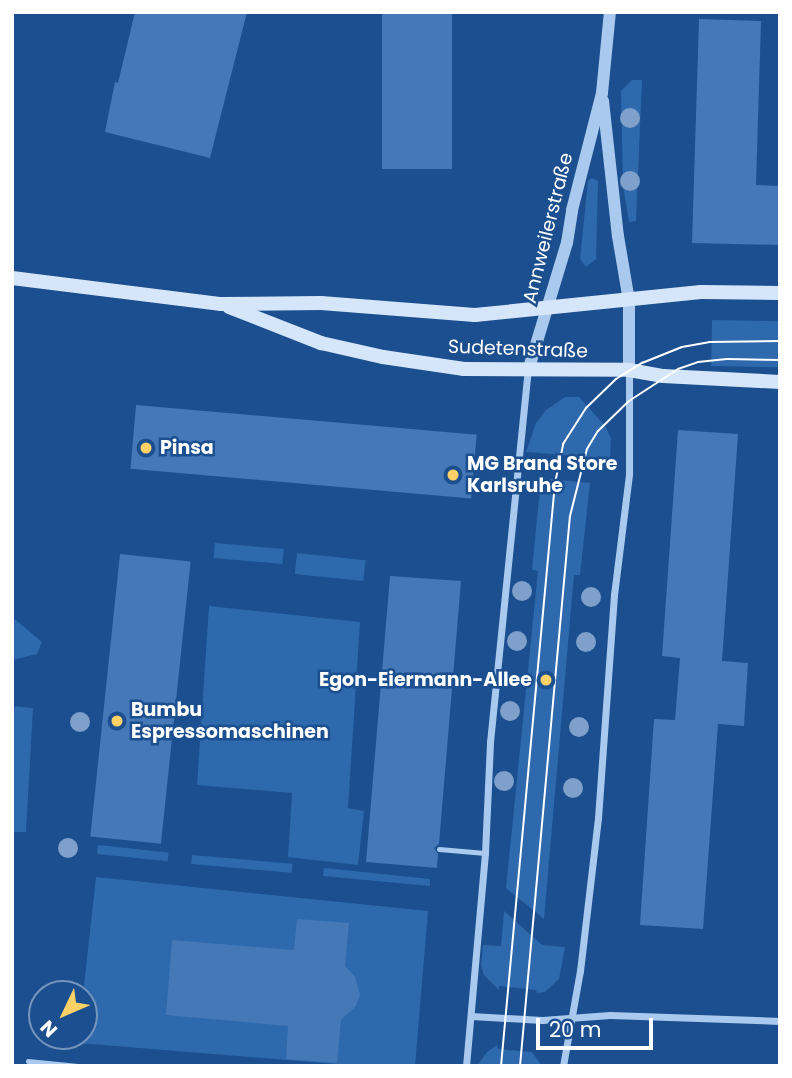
<!DOCTYPE html>
<html>
<head>
<meta charset="utf-8">
<style>
	body { margin:0 }
	#map { position:relative; width:792px; height:1078px; overflow:hidden; background:#1b4f8f; font-family:Poppins,sans-serif }
	div>[style] { position:absolute }
	[style*='--x'] { left:calc(var(--x)*1px); top:calc(var(--y)*1px); width:calc(var(--w)*1px); rotate:calc(var(--a)*1deg) }
	.green>* { inset:0; background:#2e69ad; transform-origin:0 0 }
	.building>* { inset:0; background:#4478b7; transform-origin:0 0 }
	.service>* { height:5px; margin:-2.5px; padding:0 2.5px; transform-origin:2.5px; border-radius:2.5px; background:#a9c9ee }
	.minor>* { height:7px; margin:-3.5px; padding:0 3.5px; transform-origin:3.5px; border-radius:3.5px; background:#a9c9ee }
	.tertiary>* { height:12px; margin:-6px; padding:0 6px; transform-origin:6px; border-radius:6px; background:#a9c9ee }
	.secondary>* { height:14px; margin:-7px; padding:0 7px; transform-origin:7px; border-radius:7px; background:#d6e6fa }
	.tram>* { height:2px; margin:-1px; padding:0 1px; transform-origin:1px; border-radius:1px; background:#fff }
	.trees>* { width:20px; height:20px; margin:-10px; border-radius:50%; background:#7ea0ca }
	.dots>* { width:19px; height:19px; translate:-50% -50%; box-sizing:border-box; border:4px solid #1b4f8f; border-radius:50% }
	span { translate:-50% -50%; white-space:nowrap; text-align:center; line-height:1.15; -webkit-text-stroke:5px #1b4f8f; paint-order:stroke }
	.street-label { font-size:19px; color:#fff }
	.poi-label { font-size:19px; color:#fff; font-weight:700 }
	.left { translate:0 -50%; text-align:left }
	.right { translate:-100% -50%; text-align:right }
	.frame { position:absolute; inset:0; border:14px solid #fff; pointer-events:none }
	.north { position:absolute; left:28px; top:980px; width:70px; height:70px; box-sizing:border-box; background:#1b4f8f; border:2px solid #7695bc; border-radius:50%; rotate:226deg; font-size:19px; font-weight:700; line-height:28px; text-align:center; color:#fff }
	.north::after { content:''; display:block; margin:auto; width:24px; height:32px; background:#ffd166; clip-path:polygon(50% 0,100% 100%,50% 72%,0 100%) }
	.scale { position:absolute; left:536px; top:1018px; width:117px; height:32px; box-sizing:border-box; border:4px solid #fff; border-top:0; padding-left:9px; font-size:21px; line-height:24px; white-space:nowrap; color:#fff; -webkit-text-stroke:5px #1b4f8f; paint-order:stroke }
</style>
</head>
<body>
<div id="map">
	<div class="green">
		<i style="clip-path:polygon(632px 80px,642px 80px,636px 221px,629px 222px,623px 186px,621px 91px)"></i>
		<i style="clip-path:polygon(592px 178px,598px 181px,596px 259px,586px 267px,580px 259px,588px 181px)"></i>
		<i style="left:712px;top:320px;width:68px;height:46px;rotate:1deg"></i>
		<i style="clip-path:polygon(565px 397px,579px 397px,606px 427px,611px 439px,610px 459px,526px 452px,536px 423px,546px 410px)"></i>
		<i style="clip-path:polygon(541px 478px,590px 483px,580px 575px,574px 575px,544px 919px,506px 888px,538px 571px,532px 570px)"></i>
		<i style="left:215px;top:543px;width:69px;height:15px;rotate:5deg"></i>
		<i style="left:297px;top:553px;width:69px;height:21px;rotate:6deg"></i>
		<i style="clip-path:polygon(209px 606px,360px 622px,348px 808px,364px 811px,358px 865px,288px 857px,292px 793px,197px 785px)"></i>
		<i style="clip-path:polygon(12px 617px,42px 642px,37px 654px,12px 660px)"></i>
		<i style="clip-path:polygon(12px 706px,33px 708px,26px 832px,12px 832px)"></i>
		<i style="left:98px;top:845px;width:71px;height:9px;rotate:6deg"></i>
		<i style="left:192px;top:855px;width:101px;height:9px;rotate:5deg"></i>
		<i style="clip-path:polygon(324px 868px,430px 879px,430px 886px,323px 876px)"></i>
		<i style="clip-path:polygon(96px 877px,428px 911px,415px 1066px,360px 1066px,78px 1043px,78px 1036px,84px 1036px,83px 994px)"></i>
		<i style="clip-path:polygon(504px 911px,542px 945px,565px 947px,559px 979px,545px 992px,537px 993px,536px 990px,499px 986px,499px 990px,484px 975px,481px 966px,483px 945px,501px 946px)"></i>
		<i style="clip-path:polygon(497px 1045px,498px 1049px,532px 1052px,542px 1066px,477px 1066px,487px 1052px)"></i>
	</div>
	<div class="building">
		<i style="clip-path:polygon(135px 12px,247px 12px,210px 158px,105px 132px,115px 82px,118px 83px)"></i>
		<i style="left:382px;top:12px;width:70px;height:157px"></i>
		<i style="clip-path:polygon(699px 19px,761px 21px,756px 185px,780px 186px,780px 245px,692px 243px)"></i>
		<i style="left:136px;top:405px;width:342px;height:64px;rotate:5deg"></i>
		<i style="clip-path:polygon(678px 430px,738px 434px,722px 661px,748px 663px,744px 726px,718px 724px,703px 929px,640px 925px,654px 719px,675px 720px,680px 658px,662px 656px)"></i>
		<i style="left:120px;top:554px;width:71px;height:284px;rotate:6deg"></i>
		<i style="clip-path:polygon(390px 576px,461px 581px,439px 844px,434px 848px,438px 854px,437px 868px,366px 862px)"></i>
		<i style="clip-path:polygon(297px 919px,349px 923px,345px 966px,355px 977px,360px 994px,356px 1006px,341px 1020px,337px 1063px,286px 1059px,288px 1026px,166px 1015px,172px 940px,294px 950px)"></i>
	</div>
	<div class="service">
		<i style="--x:439;--y:849;--w:46;--a:5"></i>
		<i style="--x:28;--y:1061;--w:50;--a:5.7"></i>
	</div>
	<div class="minor">
		<i style="--x:471;--y:1016;--w:71;--a:3.2"></i>
		<i style="--x:542;--y:1020;--w:68;--a:-4.2"></i>
		<i style="--x:610;--y:1015;--w:170;--a:2"></i>
		<i style="--x:466;--y:1066;--w:214;--a:-84.9"></i>
		<i style="--x:485;--y:853;--w:111;--a:-87.4"></i>
		<i style="--x:490;--y:742;--w:373;--a:-84.2"></i>
		<i style="--x:563;--y:1066;--w:97;--a:-79.9"></i>
		<i style="--x:580;--y:971;--w:154;--a:-83.3"></i>
		<i style="--x:598;--y:818;--w:224;--a:-85.9"></i>
		<i style="--x:614;--y:595;--w:122;--a:-82.9"></i>
		<i style="--x:629;--y:474;--w:103;--a:-90"></i>
	</div>
	<div class="tertiary">
		<i style="--x:603;--y:101;--w:136;--a:83.7"></i>
		<i style="--x:618;--y:236;--w:66;--a:80.4"></i>
		<i style="--x:629;--y:301;--w:69;--a:90"></i>
		<i style="--x:528;--y:371;--w:134;--a:-73.1"></i>
		<i style="--x:567;--y:243;--w:33;--a:-81"></i>
		<i style="--x:572;--y:210;--w:121;--a:-75.6"></i>
		<i style="--x:602;--y:93;--w:81;--a:-84.4"></i>
	</div>
	<div class="secondary">
		<i style="--x:12;--y:278;--w:211;--a:7.1"></i>
		<i style="--x:221;--y:304;--w:100;--a:-0.6"></i>
		<i style="--x:321;--y:303;--w:154;--a:4.5"></i>
		<i style="--x:475;--y:315;--w:227;--a:-5.8"></i>
		<i style="--x:701;--y:292;--w:79;--a:0.7"></i>
		<i style="--x:229;--y:307;--w:99;--a:21.4"></i>
		<i style="--x:321;--y:343;--w:64;--a:12.7"></i>
		<i style="--x:383;--y:357;--w:82;--a:8.4"></i>
		<i style="--x:464;--y:369;--w:165;--a:0.3"></i>
		<i style="--x:629;--y:370;--w:35;--a:10"></i>
		<i style="--x:663;--y:376;--w:117;--a:2.9"></i>
	</div>
	<div class="tram">
		<i style="--x:501;--y:1066;--w:585;--a:-84.71"></i>
		<i style="--x:555;--y:483;--w:40;--a:-78"></i>
		<i style="--x:563;--y:444;--w:43;--a:-57.4"></i>
		<i style="--x:586;--y:408;--w:42;--a:-44"></i>
		<i style="--x:616;--y:379;--w:31;--a:-32"></i>
		<i style="--x:642;--y:363;--w:43;--a:-21.8"></i>
		<i style="--x:682;--y:347;--w:27;--a:-10"></i>
		<i style="--x:709;--y:342;--w:71;--a:-0.8"></i>
		<i style="--x:520;--y:1066;--w:552;--a:-84.81"></i>
		<i style="--x:570;--y:516;--w:69;--a:-75.8"></i>
		<i style="--x:587;--y:449;--w:21;--a:-59"></i>
		<i style="--x:598;--y:431;--w:43;--a:-44.1"></i>
		<i style="--x:629;--y:401;--w:59;--a:-33.1"></i>
		<i style="--x:678;--y:369;--w:21;--a:-19"></i>
		<i style="--x:698;--y:362;--w:29;--a:-6"></i>
		<i style="--x:727;--y:359;--w:53;--a:1.1"></i>
	</div>
	<div class="trees">
		<i style="left:630px;top:118px"></i>
		<i style="left:630px;top:181px"></i>
		<i style="left:522px;top:591px"></i>
		<i style="left:591px;top:597px"></i>
		<i style="left:517px;top:641px"></i>
		<i style="left:586px;top:642px"></i>
		<i style="left:510px;top:711px"></i>
		<i style="left:80px;top:722px"></i>
		<i style="left:579px;top:727px"></i>
		<i style="left:504px;top:781px"></i>
		<i style="left:573px;top:788px"></i>
		<i style="left:68px;top:848px"></i>
	</div>
	<div class="dots">
		<i style="left:146px;top:448px;background:#ffd166"></i>
		<i style="left:453px;top:475px;background:#ffd166"></i>
		<i style="left:546px;top:680px;background:#ffd166"></i>
		<i style="left:117px;top:721px;background:#ffd166"></i>
	</div>
	<div class="street-label">
		<span style="left:548px;top:228px;rotate:-76deg">Annweilerstraße</span>
		<span style="left:518px;top:349px;rotate:2deg">Sudetenstraße</span>
	</div>
	<div class="poi-label">
		<span class="left" style="left:160px;top:448px">Pinsa</span>
		<span class="left" style="left:467px;top:475px">MG Brand Store<br>Karlsruhe</span>
		<span class="right" style="left:532px;top:680px">Egon-Eiermann-Allee</span>
		<span class="left" style="left:131px;top:721px">Bumbu<br>Espressomaschinen</span>
	</div>
	<div class="frame"></div>
	<div class="north">N</div>
	<div class="scale">20 m</div>
</div>
</body>
</html>
